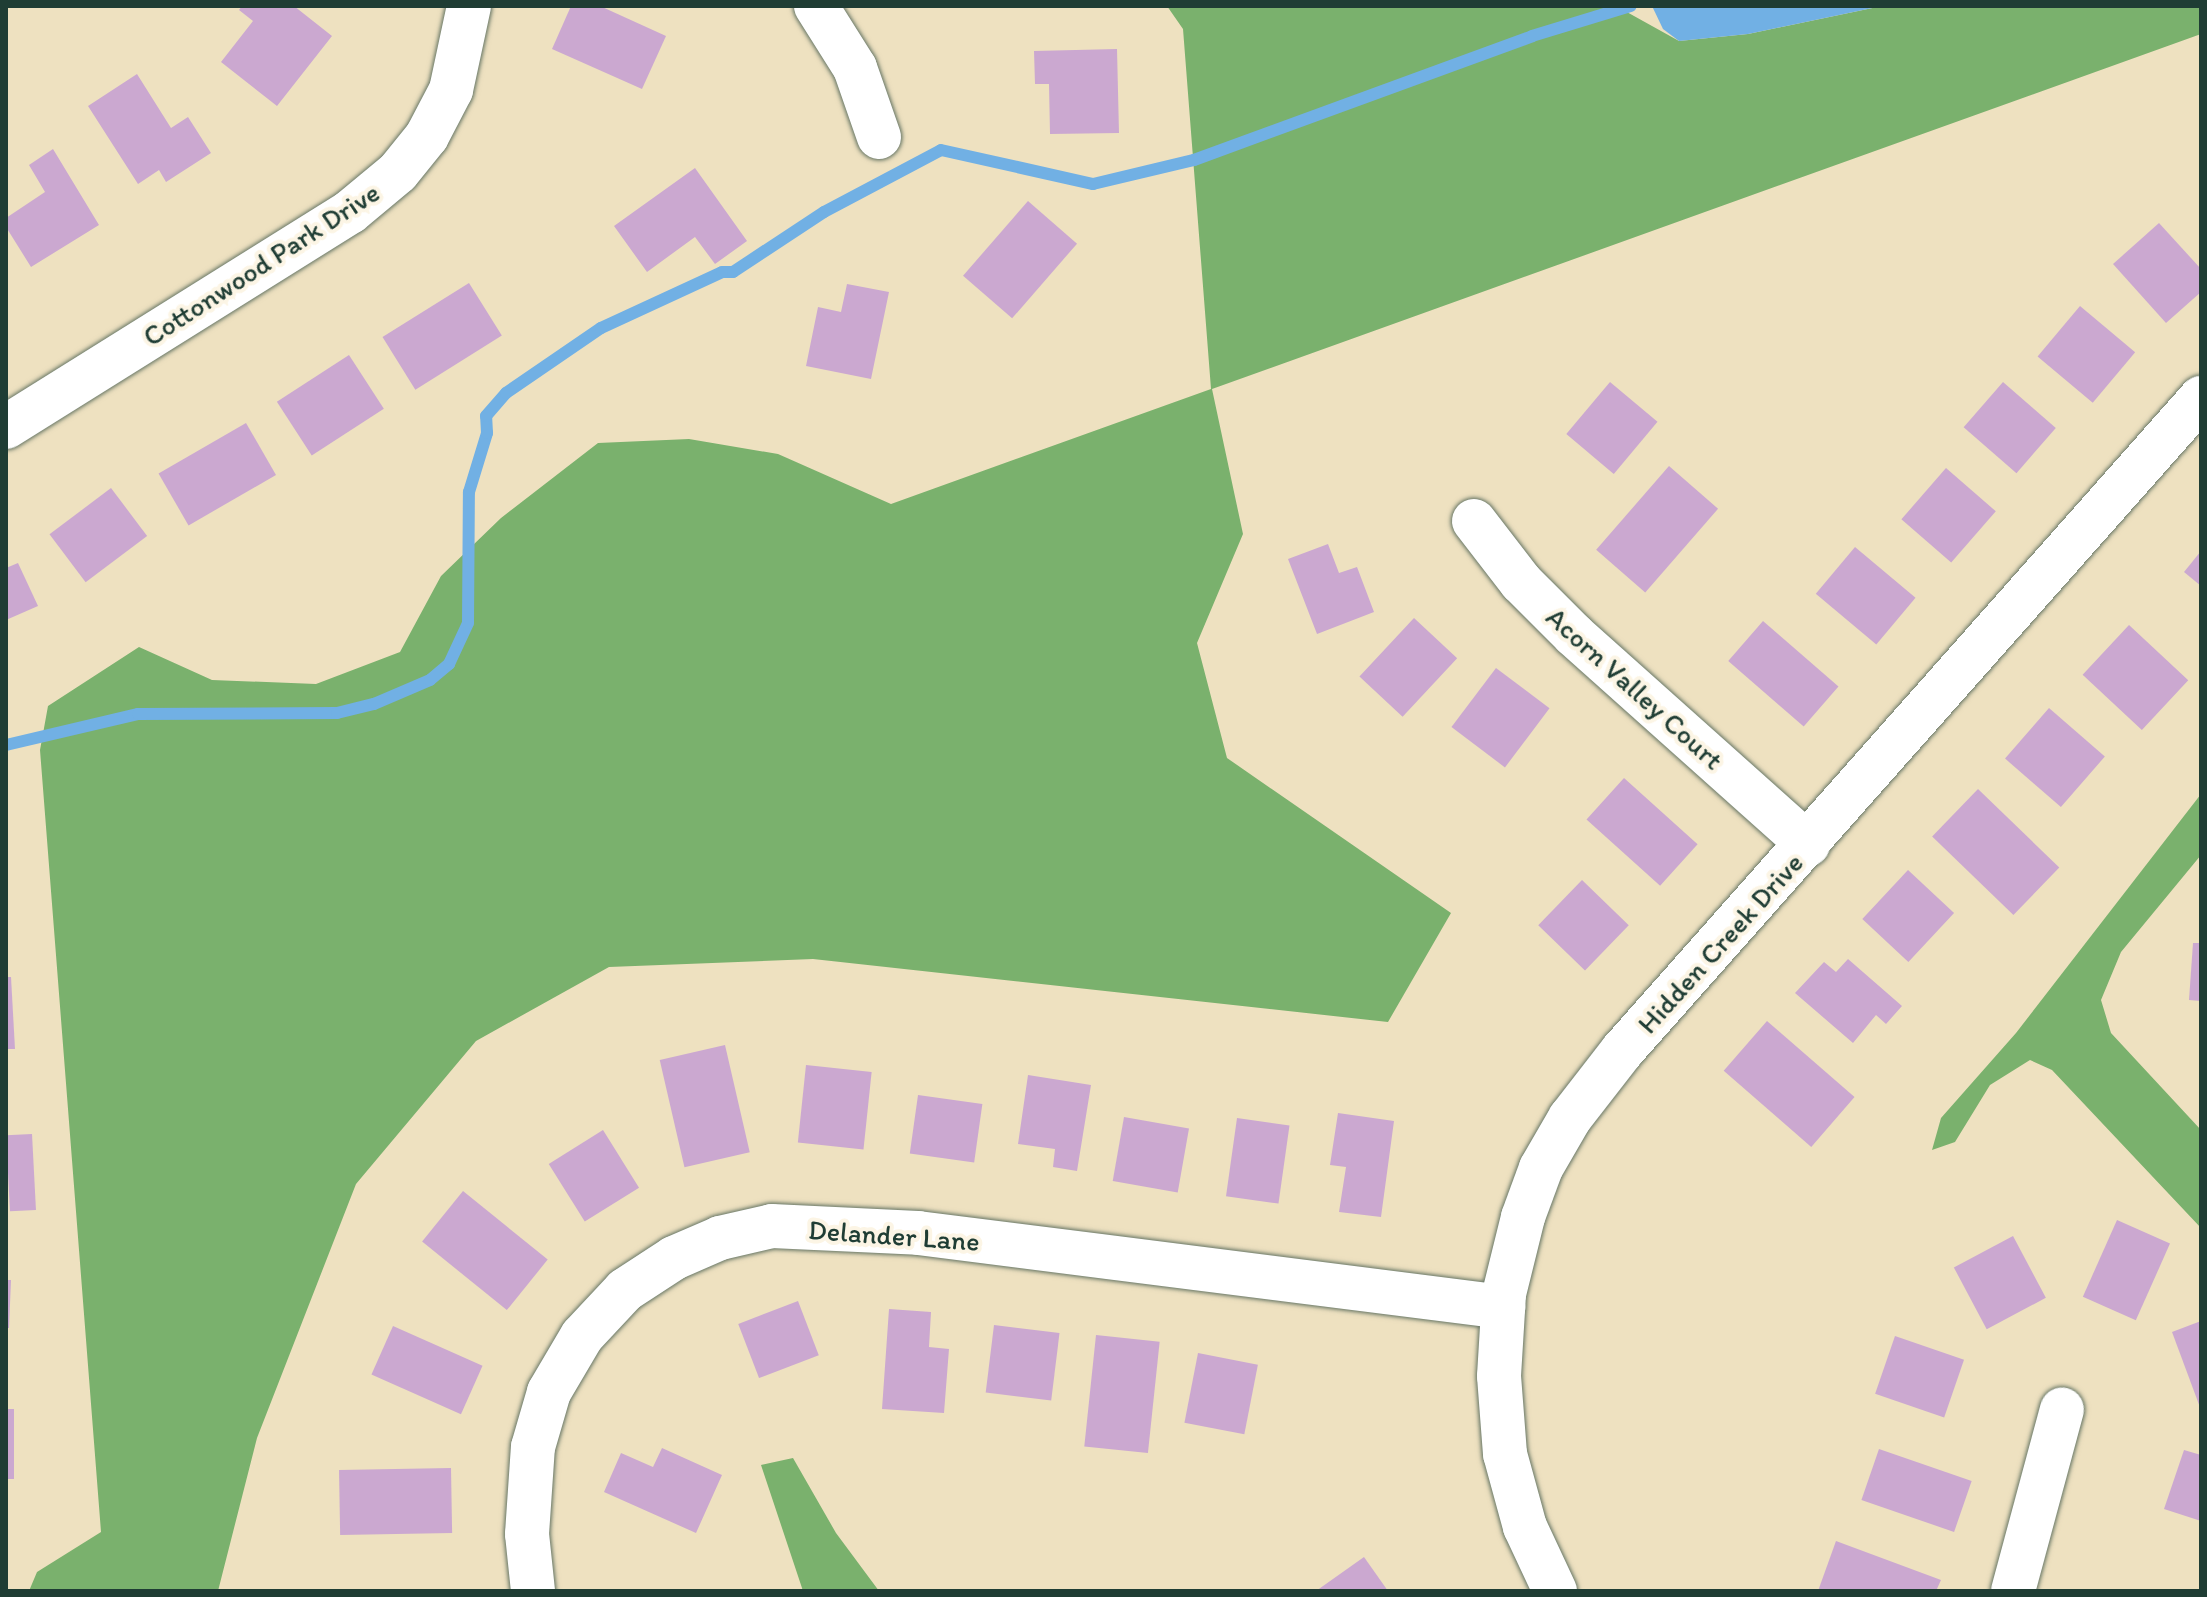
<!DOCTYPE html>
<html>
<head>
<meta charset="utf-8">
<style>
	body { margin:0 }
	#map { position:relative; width:2207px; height:1597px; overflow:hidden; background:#eee1c0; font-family:Itim,sans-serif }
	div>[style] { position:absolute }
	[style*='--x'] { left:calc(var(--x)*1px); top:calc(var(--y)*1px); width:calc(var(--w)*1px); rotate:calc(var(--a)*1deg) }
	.forest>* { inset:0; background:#7ab16d }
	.water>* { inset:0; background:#71b0e4 }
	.stream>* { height:12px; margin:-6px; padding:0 6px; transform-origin:6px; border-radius:6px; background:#71b0e4 }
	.building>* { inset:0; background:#cba8d0; transform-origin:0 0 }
	.roads { filter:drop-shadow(0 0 2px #677665) drop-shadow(0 0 2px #677665) }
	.minor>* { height:44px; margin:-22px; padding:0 22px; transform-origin:22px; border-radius:22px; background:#fff }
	span { translate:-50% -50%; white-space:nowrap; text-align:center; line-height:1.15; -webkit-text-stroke:8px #fcf5e5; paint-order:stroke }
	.street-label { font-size:28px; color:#1f3d34 }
	.frame { position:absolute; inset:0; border:8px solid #1f3d34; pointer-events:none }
</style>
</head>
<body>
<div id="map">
	<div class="forest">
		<i style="clip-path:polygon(1167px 6px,1616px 6px,1679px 41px,1748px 34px,1882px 6px,2201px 6px,2201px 34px,1212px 389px,1243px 534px,1197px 643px,1227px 758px,1451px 913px,1388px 1022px,813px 959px,609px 967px,476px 1041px,356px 1184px,257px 1438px,218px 1591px,29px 1591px,37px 1572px,101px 1532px,40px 750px,48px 706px,139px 647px,212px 680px,316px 684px,400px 652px,441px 576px,501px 518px,598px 443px,689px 439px,778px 454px,891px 504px,1211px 389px,1183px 29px)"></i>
		<i style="clip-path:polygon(2201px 794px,2201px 855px,2121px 952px,2101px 1000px,2111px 1033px,2201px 1130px,2201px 1228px,2052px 1070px,2030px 1060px,1990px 1085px,1955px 1142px,1932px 1150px,1941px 1118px,2016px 1033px)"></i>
		<i style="clip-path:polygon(793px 1458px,836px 1533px,879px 1591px,803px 1591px,761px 1465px)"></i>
	</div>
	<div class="water">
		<i style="clip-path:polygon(1652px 6px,1882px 6px,1748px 34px,1679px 41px,1663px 29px)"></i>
	</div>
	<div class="stream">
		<i style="--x:6;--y:745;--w:136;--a:-13.2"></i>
		<i style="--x:138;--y:714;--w:199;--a:-0.3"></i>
		<i style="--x:337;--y:713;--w:38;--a:-14"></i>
		<i style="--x:374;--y:704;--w:61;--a:-23.2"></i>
		<i style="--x:430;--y:680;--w:25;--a:-40"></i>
		<i style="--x:449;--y:664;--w:45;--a:-65.1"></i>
		<i style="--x:468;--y:623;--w:131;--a:-89.6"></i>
		<i style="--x:469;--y:492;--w:62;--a:-73"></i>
		<i style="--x:487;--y:433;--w:17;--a:-93"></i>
		<i style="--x:486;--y:416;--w:30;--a:-49"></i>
		<i style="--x:506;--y:393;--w:115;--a:-34.4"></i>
		<i style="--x:601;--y:328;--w:133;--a:-24.8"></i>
		<i style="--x:722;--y:272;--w:11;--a:0"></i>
		<i style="--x:733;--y:272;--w:109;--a:-33.4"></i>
		<i style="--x:824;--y:212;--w:132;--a:-27.9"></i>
		<i style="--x:941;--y:150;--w:156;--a:12.6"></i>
		<i style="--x:1093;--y:184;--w:104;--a:-13.4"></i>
		<i style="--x:1194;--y:160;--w:360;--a:-20.1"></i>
		<i style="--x:1532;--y:36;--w:103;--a:-16.9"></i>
	</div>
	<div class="building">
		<i style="clip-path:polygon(242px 6px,294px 6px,332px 36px,277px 106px,221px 62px,253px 21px,239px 10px)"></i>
		<i style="clip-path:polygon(571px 6px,600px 6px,666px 36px,642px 89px,552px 49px)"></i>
		<i style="clip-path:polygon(1117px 49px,1119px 133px,1050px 134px,1049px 84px,1035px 84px,1034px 51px)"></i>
		<i style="clip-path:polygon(137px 74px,171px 128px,188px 117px,211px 153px,166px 182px,159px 170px,138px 184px,88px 106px)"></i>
		<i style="clip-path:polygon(53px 149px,99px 225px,31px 267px,6px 227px,6px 218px,45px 192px,29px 165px)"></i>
		<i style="clip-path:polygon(695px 168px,747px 241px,715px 264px,695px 237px,647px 272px,614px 226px)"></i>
		<i style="left:1028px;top:201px;width:65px;height:99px;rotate:41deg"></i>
		<i style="clip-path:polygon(2159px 223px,2201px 269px,2201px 292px,2166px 323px,2113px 264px)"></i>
		<i style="left:469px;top:283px;width:62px;height:102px;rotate:58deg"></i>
		<i style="clip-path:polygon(847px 284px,889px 292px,871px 379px,806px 366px,818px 307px,841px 312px)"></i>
		<i style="left:2080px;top:306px;width:72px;height:66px;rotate:40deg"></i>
		<i style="left:349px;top:355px;width:64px;height:86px;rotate:57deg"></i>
		<i style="left:1610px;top:382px;width:62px;height:68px;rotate:40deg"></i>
		<i style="left:2003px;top:382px;width:70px;height:60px;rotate:41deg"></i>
		<i style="left:246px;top:423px;width:60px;height:101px;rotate:60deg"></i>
		<i style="left:1669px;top:466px;width:65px;height:111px;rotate:41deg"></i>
		<i style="left:1946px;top:468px;width:66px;height:68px;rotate:41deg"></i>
		<i style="left:111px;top:488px;width:60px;height:77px;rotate:53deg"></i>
		<i style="clip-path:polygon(1328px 544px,1339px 573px,1357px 567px,1374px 612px,1317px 634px,1288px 559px)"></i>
		<i style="left:1855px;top:547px;width:79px;height:61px;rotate:40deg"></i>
		<i style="clip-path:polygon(2201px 551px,2201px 586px,2184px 572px)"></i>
		<i style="clip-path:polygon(18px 563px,38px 606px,6px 620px,6px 568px)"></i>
		<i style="left:1414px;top:618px;width:59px;height:80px;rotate:43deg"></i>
		<i style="left:1763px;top:621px;width:100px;height:53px;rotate:41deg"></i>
		<i style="left:2129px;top:625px;width:81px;height:68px;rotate:43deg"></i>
		<i style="left:1496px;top:668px;width:67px;height:74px;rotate:37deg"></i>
		<i style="left:2049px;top:708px;width:74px;height:67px;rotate:41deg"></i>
		<i style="left:1624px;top:778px;width:99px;height:56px;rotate:42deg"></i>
		<i style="left:1978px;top:789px;width:113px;height:66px;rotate:44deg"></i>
		<i style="left:1908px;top:870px;width:63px;height:67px;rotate:43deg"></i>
		<i style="left:1582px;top:880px;width:65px;height:63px;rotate:44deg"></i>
		<i style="clip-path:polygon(2193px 943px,2201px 943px,2201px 1001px,2189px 1000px)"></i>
		<i style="clip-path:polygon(1848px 959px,1902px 1006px,1886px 1024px,1876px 1015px,1853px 1043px,1795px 993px,1824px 962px,1836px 972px)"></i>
		<i style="clip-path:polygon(6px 977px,11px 977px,15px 1049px,6px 1049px)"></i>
		<i style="left:1767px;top:1021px;width:116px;height:66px;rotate:41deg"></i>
		<i style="left:725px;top:1045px;width:110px;height:67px;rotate:77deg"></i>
		<i style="left:806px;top:1065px;width:66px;height:78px;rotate:6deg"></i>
		<i style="clip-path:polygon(1028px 1075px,1091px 1085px,1077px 1171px,1053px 1167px,1055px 1149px,1018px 1144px)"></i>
		<i style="left:918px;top:1095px;width:65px;height:59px;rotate:8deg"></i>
		<i style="clip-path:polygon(1338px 1113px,1394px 1121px,1381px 1217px,1339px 1212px,1346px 1167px,1330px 1165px)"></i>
		<i style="left:1124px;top:1117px;width:66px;height:65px;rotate:10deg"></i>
		<i style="left:1237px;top:1118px;width:53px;height:79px;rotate:8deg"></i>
		<i style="left:603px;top:1130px;width:68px;height:64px;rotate:58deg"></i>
		<i style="left:32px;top:1134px;width:76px;height:26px;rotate:87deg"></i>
		<i style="left:463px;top:1191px;width:109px;height:65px;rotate:39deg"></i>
		<i style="left:2117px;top:1220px;width:58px;height:84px;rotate:24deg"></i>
		<i style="left:2013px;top:1236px;width:70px;height:67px;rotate:62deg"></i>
		<i style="clip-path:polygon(6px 1280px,11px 1280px,9px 1328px,6px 1328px)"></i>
		<i style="left:798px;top:1301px;width:58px;height:64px;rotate:69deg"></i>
		<i style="clip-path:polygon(889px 1309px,931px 1312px,929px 1347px,949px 1349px,944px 1413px,882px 1409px)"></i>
		<i style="clip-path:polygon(2201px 1321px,2201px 1410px,2172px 1332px)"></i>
		<i style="left:994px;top:1325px;width:66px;height:68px;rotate:7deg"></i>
		<i style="left:393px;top:1326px;width:98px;height:53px;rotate:24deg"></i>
		<i style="left:1096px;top:1335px;width:64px;height:112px;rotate:6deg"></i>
		<i style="left:1895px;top:1336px;width:73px;height:61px;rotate:19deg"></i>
		<i style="left:1198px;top:1353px;width:61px;height:71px;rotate:11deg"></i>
		<i style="left:6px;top:1409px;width:8px;height:70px"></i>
		<i style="clip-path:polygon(662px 1448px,722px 1475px,696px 1533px,604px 1492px,621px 1453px,653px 1467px)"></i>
		<i style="left:1879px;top:1449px;width:98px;height:54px;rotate:19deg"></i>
		<i style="clip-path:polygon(2184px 1450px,2201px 1455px,2201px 1521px,2164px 1509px)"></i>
		<i style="left:451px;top:1468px;width:65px;height:112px;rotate:89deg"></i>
		<i style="clip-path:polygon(1836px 1541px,1941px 1580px,1936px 1591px,1818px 1591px)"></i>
		<i style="clip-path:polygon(1364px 1557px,1388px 1591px,1316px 1591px)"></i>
	</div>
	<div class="roads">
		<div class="minor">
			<i style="--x:816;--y:6;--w:73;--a:57.8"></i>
			<i style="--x:855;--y:68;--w:73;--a:70.8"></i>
			<i style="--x:6;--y:427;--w:406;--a:-32"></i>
			<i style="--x:350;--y:212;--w:62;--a:-39.8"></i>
			<i style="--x:398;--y:172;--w:46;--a:-51.1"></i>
			<i style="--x:427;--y:136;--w:52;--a:-62.4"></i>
			<i style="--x:451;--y:90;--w:86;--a:-77.9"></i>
			<i style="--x:1474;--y:521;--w:77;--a:52.4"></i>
			<i style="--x:1521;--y:582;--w:75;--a:45"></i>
			<i style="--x:1574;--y:635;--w:314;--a:41.8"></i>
			<i style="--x:533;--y:1591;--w:57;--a:-96"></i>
			<i style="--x:527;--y:1534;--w:87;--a:-86.1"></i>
			<i style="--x:533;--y:1447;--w:57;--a:-73.8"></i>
			<i style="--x:549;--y:1392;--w:65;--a:-59.5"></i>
			<i style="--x:582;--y:1336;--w:63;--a:-46.9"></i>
			<i style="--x:625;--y:1290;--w:59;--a:-33.1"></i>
			<i style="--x:674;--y:1258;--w:50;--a:-23.5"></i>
			<i style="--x:720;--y:1238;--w:53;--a:-13"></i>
			<i style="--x:772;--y:1226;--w:146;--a:2.7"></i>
			<i style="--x:918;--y:1233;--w:590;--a:7.21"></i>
			<i style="--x:1555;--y:1591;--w:71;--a:-115.1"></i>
			<i style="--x:1525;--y:1527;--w:76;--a:-105.3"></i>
			<i style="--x:1505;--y:1454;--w:78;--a:-94.4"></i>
			<i style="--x:1499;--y:1376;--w:82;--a:-86.5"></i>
			<i style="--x:1504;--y:1294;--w:79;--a:-76.1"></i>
			<i style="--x:1523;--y:1217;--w:52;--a:-69.8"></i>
			<i style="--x:1541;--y:1168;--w:58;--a:-59.9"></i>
			<i style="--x:1570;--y:1118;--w:85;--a:-52.2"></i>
			<i style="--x:1622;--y:1051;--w:873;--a:-48.44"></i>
			<i style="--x:2013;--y:1591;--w:188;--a:-74.9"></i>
		</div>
	</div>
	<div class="street-label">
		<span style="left:261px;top:264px;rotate:-33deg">Cottonwood Park Drive</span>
		<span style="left:1635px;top:688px;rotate:42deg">Acorn Valley Court</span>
		<span style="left:1720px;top:943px;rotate:-48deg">Hidden Creek Drive</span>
		<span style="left:894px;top:1235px;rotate:4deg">Delander Lane</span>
	</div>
	<div class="frame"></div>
</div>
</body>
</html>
